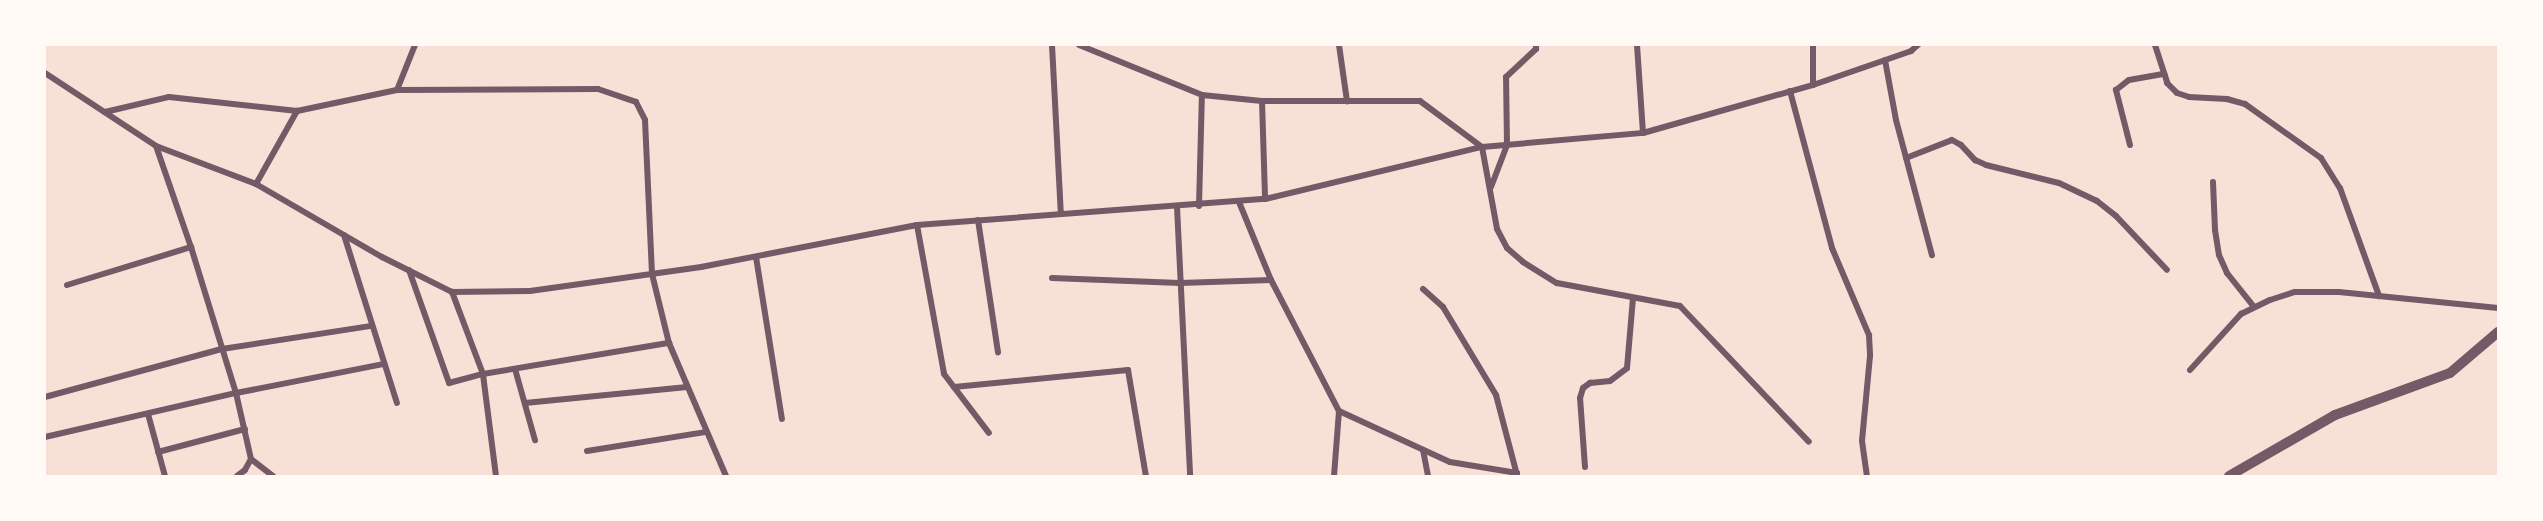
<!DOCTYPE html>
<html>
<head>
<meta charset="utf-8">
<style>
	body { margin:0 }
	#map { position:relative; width:2543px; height:521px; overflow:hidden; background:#f7e1d7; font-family:Inter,sans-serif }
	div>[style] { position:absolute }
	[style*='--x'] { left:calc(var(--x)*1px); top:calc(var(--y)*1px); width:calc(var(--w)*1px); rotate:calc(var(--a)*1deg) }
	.minor>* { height:6px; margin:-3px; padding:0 3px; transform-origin:3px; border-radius:3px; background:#755966 }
	.tertiary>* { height:10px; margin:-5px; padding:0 5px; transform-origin:5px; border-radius:5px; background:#755966 }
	span { translate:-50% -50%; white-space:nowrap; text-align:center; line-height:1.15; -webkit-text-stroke:4.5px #fffaf5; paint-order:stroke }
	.frame { position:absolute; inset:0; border:46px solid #fffaf5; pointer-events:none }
</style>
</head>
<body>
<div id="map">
	<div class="minor">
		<i style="--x:1052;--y:45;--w:169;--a:87"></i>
		<i style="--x:1079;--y:45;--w:133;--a:22.1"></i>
		<i style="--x:1202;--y:95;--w:60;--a:5.7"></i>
		<i style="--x:1262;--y:101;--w:158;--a:0"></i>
		<i style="--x:1420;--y:101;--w:77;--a:36.6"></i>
		<i style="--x:1482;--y:147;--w:83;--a:79.6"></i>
		<i style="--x:1497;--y:229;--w:21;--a:62"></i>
		<i style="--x:1507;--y:248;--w:21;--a:41"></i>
		<i style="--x:1523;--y:262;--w:40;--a:32"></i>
		<i style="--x:1557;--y:283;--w:125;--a:10.6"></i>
		<i style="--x:1680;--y:306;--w:187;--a:46.5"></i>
		<i style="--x:1339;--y:45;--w:57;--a:81.9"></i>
		<i style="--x:1637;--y:45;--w:88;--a:86.1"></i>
		<i style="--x:2155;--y:45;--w:40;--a:72"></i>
		<i style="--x:2167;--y:83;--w:14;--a:45"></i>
		<i style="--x:2177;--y:93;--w:13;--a:18"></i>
		<i style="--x:2189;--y:97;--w:38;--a:3"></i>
		<i style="--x:2227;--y:99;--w:19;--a:16"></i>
		<i style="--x:2245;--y:104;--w:93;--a:35.4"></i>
		<i style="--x:2321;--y:158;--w:36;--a:58"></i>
		<i style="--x:2340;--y:188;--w:115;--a:70.1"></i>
		<i style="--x:1885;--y:60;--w:61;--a:79.6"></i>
		<i style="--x:1896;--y:120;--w:140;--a:75.1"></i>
		<i style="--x:45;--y:73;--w:133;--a:33.3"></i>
		<i style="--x:156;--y:146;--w:107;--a:20.8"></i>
		<i style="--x:256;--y:184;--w:146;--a:30.1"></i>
		<i style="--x:382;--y:257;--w:78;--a:26.6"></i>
		<i style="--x:452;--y:292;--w:78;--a:-0.7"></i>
		<i style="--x:530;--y:291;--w:173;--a:-8"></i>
		<i style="--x:701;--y:267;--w:220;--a:-11"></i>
		<i style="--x:917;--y:225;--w:349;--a:-4.3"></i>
		<i style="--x:1265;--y:199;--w:223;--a:-13.5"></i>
		<i style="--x:1482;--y:147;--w:162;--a:-5"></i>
		<i style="--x:1643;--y:133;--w:177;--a:-15.8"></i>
		<i style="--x:1813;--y:85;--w:104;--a:-19.1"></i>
		<i style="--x:1911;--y:51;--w:9;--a:-41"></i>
		<i style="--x:1813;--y:85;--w:40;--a:-90"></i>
		<i style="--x:397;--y:90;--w:201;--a:-0.3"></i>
		<i style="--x:598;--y:89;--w:40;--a:18.9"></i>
		<i style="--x:636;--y:102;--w:20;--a:63"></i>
		<i style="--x:645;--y:120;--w:154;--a:87.4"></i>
		<i style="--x:652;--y:274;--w:71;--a:76.2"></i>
		<i style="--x:669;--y:343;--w:145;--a:66.8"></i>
		<i style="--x:1790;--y:91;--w:163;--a:75"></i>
		<i style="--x:1832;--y:248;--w:95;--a:67"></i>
		<i style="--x:1869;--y:335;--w:21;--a:87"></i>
		<i style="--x:1870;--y:356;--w:85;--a:95.4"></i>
		<i style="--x:1862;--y:441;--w:35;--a:82"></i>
		<i style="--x:1262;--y:101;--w:98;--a:88.2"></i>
		<i style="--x:105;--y:112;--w:66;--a:-13.2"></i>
		<i style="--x:169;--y:97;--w:129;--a:6.2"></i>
		<i style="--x:297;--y:111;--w:102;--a:-11.9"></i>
		<i style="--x:397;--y:90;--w:48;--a:-68.2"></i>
		<i style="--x:2130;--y:145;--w:57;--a:-104.3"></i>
		<i style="--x:2116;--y:90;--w:16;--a:-38"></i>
		<i style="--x:2129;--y:80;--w:36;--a:-10"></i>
		<i style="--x:156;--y:146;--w:107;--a:70.9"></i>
		<i style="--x:191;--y:247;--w:153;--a:72.9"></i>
		<i style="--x:236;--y:393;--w:68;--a:77.2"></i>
		<i style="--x:251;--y:459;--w:13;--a:119"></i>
		<i style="--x:245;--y:470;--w:10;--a:143"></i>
		<i style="--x:1906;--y:158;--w:49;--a:-21.4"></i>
		<i style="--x:1952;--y:140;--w:10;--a:29"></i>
		<i style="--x:1961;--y:145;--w:21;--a:47"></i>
		<i style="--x:1975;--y:160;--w:12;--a:24"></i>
		<i style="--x:1986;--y:165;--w:75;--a:13.9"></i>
		<i style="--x:2059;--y:183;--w:42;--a:25.3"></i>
		<i style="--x:2097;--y:201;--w:24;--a:38"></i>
		<i style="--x:2116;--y:216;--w:74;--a:46.6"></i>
		<i style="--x:2213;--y:182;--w:48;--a:87.6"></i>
		<i style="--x:2215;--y:230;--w:25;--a:81"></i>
		<i style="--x:2219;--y:255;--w:20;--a:66"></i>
		<i style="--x:2227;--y:273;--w:43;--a:51.5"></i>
		<i style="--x:256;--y:184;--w:84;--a:-60.7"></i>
		<i style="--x:1491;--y:187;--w:45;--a:-69.1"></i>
		<i style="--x:1507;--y:145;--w:68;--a:-90.8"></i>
		<i style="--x:1506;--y:77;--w:41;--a:-43"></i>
		<i style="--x:1536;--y:49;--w:4;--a:-90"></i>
		<i style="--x:1239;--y:202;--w:84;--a:67.7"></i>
		<i style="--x:1271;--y:280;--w:148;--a:62.6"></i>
		<i style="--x:1339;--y:411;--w:122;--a:24.7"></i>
		<i style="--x:1450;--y:462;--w:68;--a:9.3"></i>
		<i style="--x:1199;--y:206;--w:111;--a:-88.5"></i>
		<i style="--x:1177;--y:207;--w:269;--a:87.2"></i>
		<i style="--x:978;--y:220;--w:134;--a:81.4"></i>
		<i style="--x:917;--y:225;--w:151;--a:79.7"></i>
		<i style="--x:944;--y:374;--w:74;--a:52.7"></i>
		<i style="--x:344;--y:235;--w:176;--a:72.5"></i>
		<i style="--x:756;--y:257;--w:164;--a:80.9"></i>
		<i style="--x:409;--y:270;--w:120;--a:70.5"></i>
		<i style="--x:449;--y:383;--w:35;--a:-15"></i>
		<i style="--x:483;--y:374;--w:88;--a:-110.7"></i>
		<i style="--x:1052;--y:278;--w:128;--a:2.2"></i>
		<i style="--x:1180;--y:283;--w:91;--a:-1.9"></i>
		<i style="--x:67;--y:285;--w:130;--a:-17"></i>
		<i style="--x:1423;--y:289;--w:27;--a:42"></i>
		<i style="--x:1443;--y:307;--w:103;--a:58.9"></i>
		<i style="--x:1496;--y:395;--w:83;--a:75.3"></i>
		<i style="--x:515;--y:369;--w:74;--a:74.3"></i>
		<i style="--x:2190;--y:370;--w:76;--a:-47.7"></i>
		<i style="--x:2241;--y:314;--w:32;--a:-26"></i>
		<i style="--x:2270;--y:300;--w:26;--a:-18"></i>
		<i style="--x:2295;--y:292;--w:44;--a:0"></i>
		<i style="--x:2339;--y:292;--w:160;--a:5.7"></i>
		<i style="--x:954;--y:387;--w:175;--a:-5.6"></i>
		<i style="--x:1128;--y:370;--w:108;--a:80.4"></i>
		<i style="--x:45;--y:397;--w:183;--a:-15.2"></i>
		<i style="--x:222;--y:349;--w:151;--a:-8.8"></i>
		<i style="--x:525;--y:403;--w:163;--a:-5.6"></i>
		<i style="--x:148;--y:414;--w:64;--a:74.7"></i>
		<i style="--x:45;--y:437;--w:196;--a:-13"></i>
		<i style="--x:236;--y:393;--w:151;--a:-11.1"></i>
		<i style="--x:1423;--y:450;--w:26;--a:79"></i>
		<i style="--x:587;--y:451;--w:121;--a:-9.1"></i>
		<i style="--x:158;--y:452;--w:90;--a:-14.8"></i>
		<i style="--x:251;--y:459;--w:28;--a:38"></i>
		<i style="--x:1585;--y:467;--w:69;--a:-94.1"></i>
		<i style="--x:1580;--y:398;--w:10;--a:-73"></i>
		<i style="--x:1583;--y:388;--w:9;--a:-36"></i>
		<i style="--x:1590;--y:383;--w:20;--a:-6"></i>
		<i style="--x:1610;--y:381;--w:21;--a:-37"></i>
		<i style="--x:1627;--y:368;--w:70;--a:-85.1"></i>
		<i style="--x:496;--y:476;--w:103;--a:-97.3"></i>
		<i style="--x:483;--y:374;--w:189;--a:-9.5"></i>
		<i style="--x:1334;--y:476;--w:65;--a:-85.6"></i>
	</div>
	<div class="tertiary">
		<i style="--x:2229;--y:476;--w:122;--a:-29.9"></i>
		<i style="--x:2335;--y:415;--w:122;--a:-20.1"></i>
		<i style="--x:2450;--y:373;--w:63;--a:-40.5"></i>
	</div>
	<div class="frame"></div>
</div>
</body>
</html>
